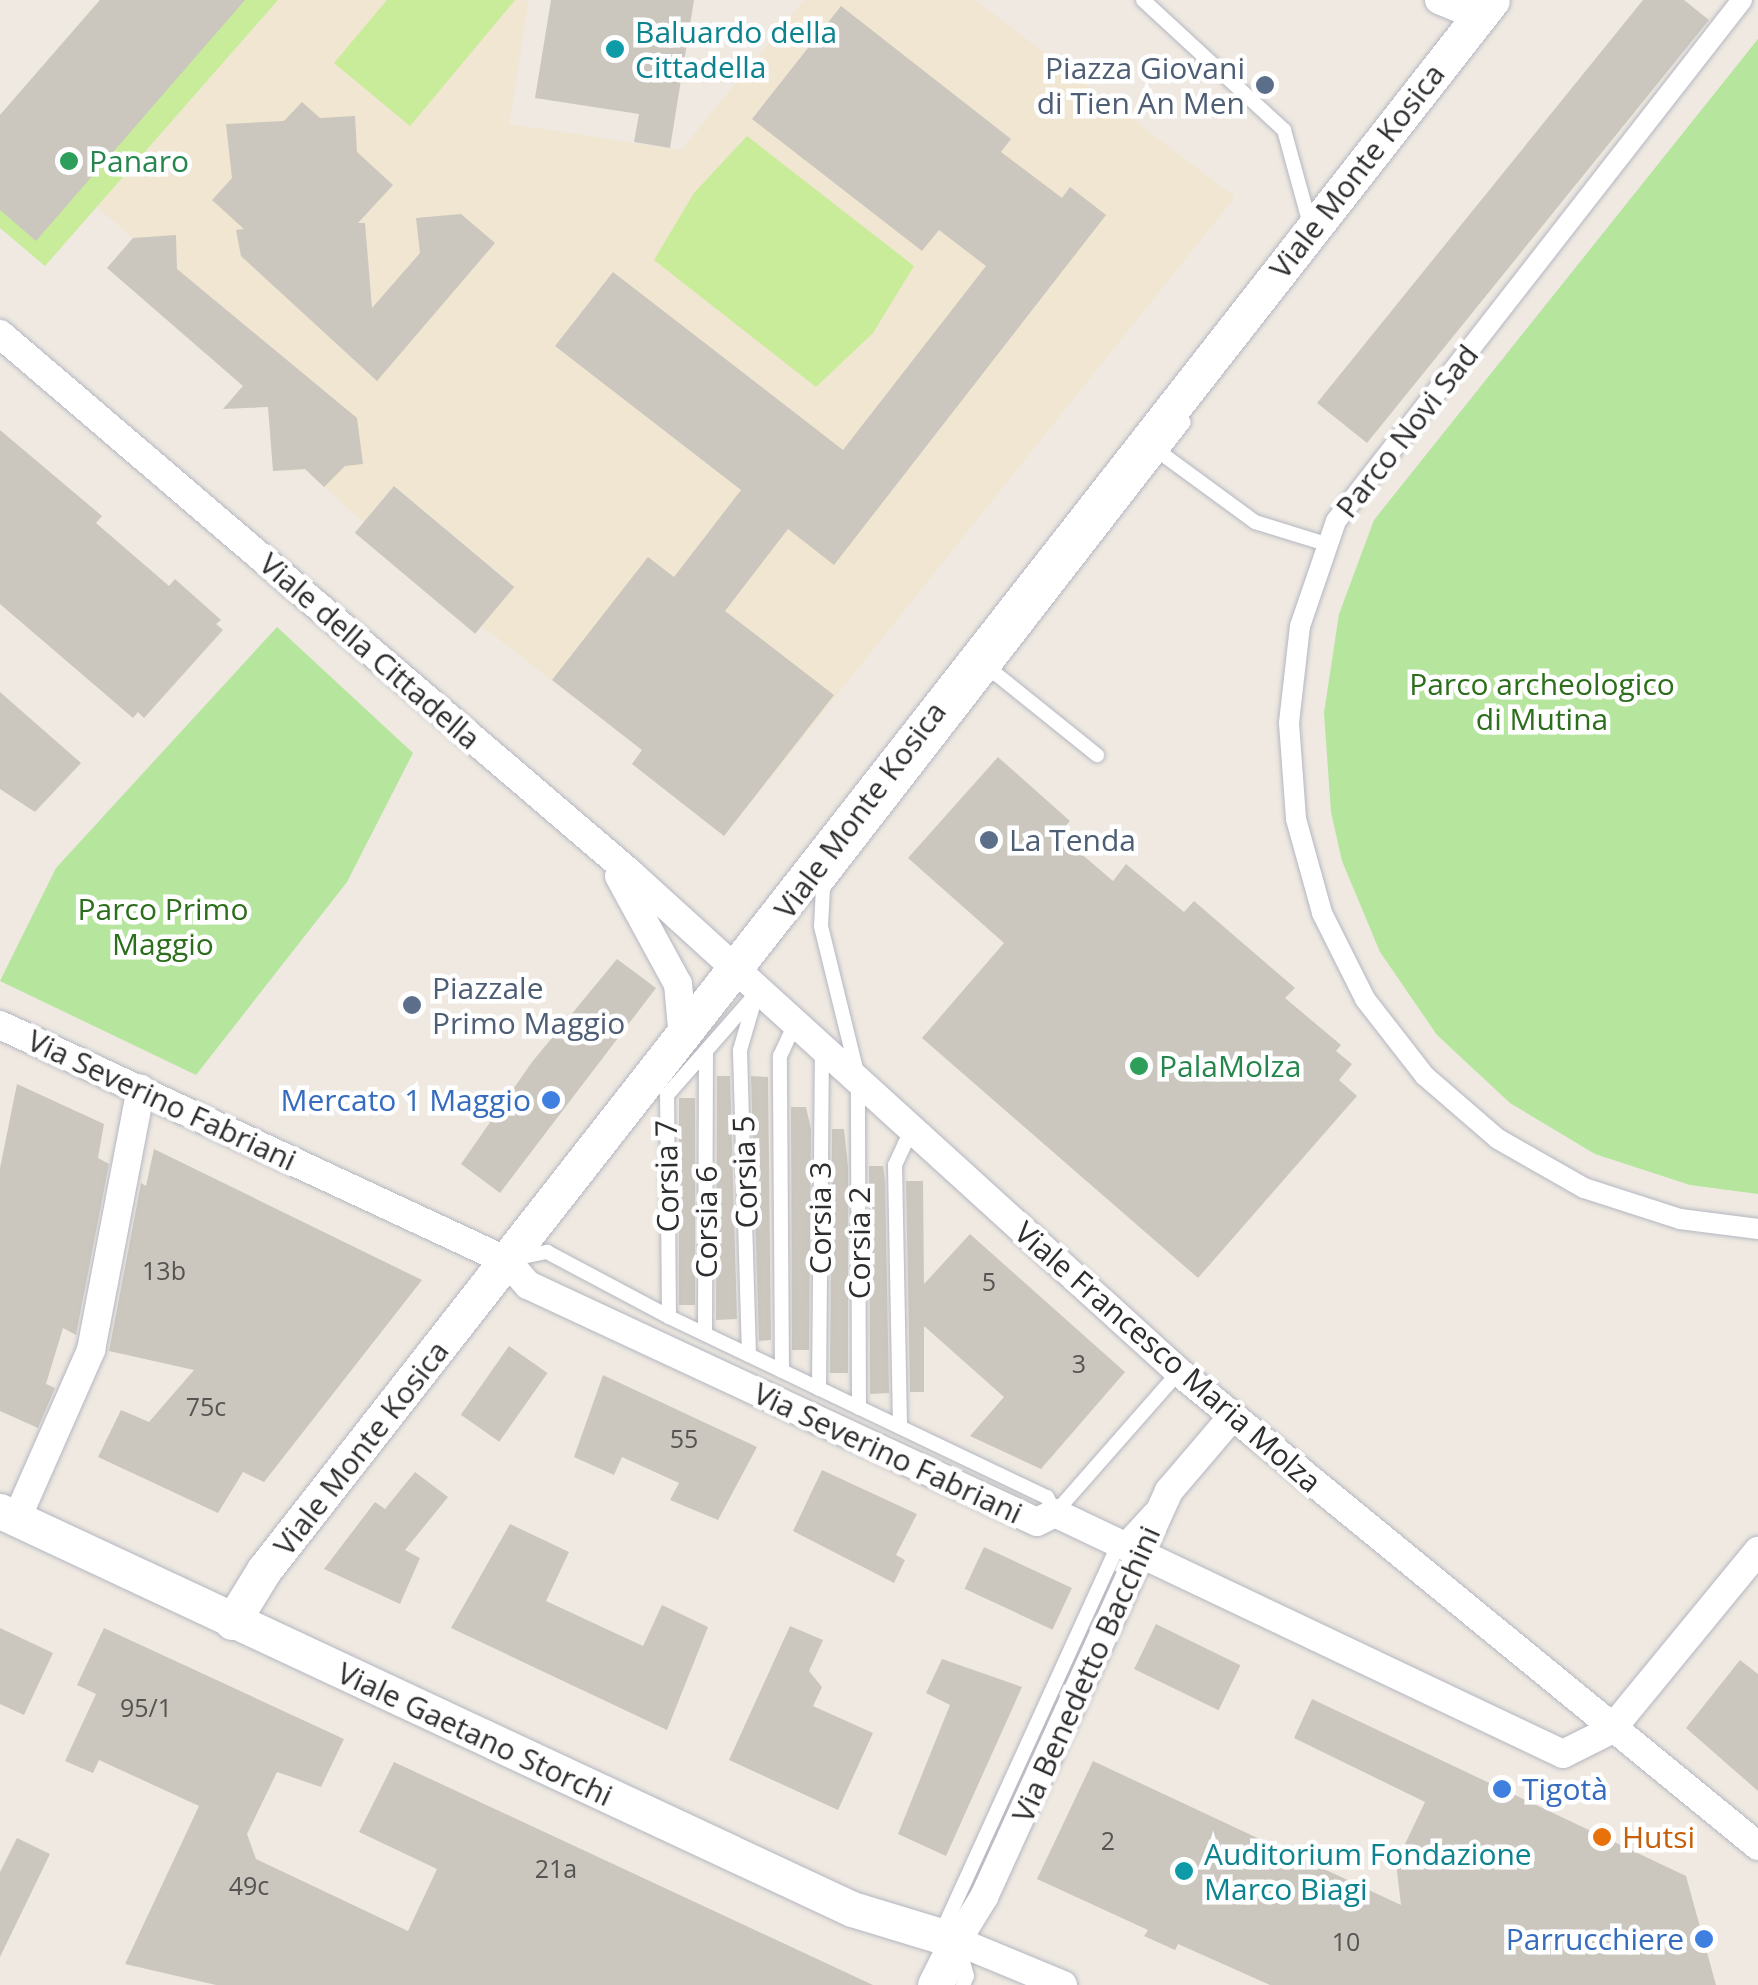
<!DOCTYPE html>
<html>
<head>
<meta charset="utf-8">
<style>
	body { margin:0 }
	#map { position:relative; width:1758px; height:1985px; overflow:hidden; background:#efe9e1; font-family:"Open Sans",sans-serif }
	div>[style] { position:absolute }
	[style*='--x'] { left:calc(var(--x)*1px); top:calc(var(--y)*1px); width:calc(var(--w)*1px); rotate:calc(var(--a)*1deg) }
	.education>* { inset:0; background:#f0e6d1 }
	.green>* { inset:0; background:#b6e59e }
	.pitch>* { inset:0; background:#c9ec9a }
	.building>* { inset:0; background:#cbc7bf; transform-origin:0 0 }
	.roads { filter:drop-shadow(0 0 2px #b4b7c1) drop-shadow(0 0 2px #b4b7c1) }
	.service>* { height:14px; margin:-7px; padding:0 7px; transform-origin:7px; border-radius:7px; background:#fff }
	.pedestrian>* { height:20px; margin:-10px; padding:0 10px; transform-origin:10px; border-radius:10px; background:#fff }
	.minor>* { height:28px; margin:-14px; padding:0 14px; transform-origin:14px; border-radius:14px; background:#fff }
	.tertiary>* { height:35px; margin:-17.5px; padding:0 17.5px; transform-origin:17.5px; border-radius:17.5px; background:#fff }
	.dots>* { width:28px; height:28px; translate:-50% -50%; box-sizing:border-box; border:5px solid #fff; border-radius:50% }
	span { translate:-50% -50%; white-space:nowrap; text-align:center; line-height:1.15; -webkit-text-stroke:9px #fff; paint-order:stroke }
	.number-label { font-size:25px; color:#555452 }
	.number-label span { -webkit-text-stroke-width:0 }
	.culture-label { font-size:30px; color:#0d838f }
	.left { translate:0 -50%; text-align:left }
	.service-label { font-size:30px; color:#4e5e75 }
	.right { translate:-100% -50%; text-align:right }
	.leisure-label { font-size:30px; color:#27864d }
	.street-label { font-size:30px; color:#2e2e2e }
	.park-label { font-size:30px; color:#2c6e1b }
	.shop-label { font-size:30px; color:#366cbe }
	.food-label { font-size:30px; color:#c56008 }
</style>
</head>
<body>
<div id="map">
	<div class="education">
		<i style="clip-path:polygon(278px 0,529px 0,509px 124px,681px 150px,804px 0,975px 0,1235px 197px,724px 836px,632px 764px,641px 750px,482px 626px,514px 586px,395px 486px,363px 522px,306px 470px,273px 471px,268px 407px,223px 409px,243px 385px,107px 268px,133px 238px,97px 207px)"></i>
	</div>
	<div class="green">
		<i style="clip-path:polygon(1758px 39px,1758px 1194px,1690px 1185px,1595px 1154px,1510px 1103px,1437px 1035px,1380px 952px,1342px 861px,1331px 812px,1324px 713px,1339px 614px,1374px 520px)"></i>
		<i style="clip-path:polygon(277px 627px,413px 753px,347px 882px,196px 1075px,0 981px,56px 868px)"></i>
	</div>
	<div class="pitch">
		<i style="clip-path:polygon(100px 0,278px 0,45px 266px,0 228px,0 115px)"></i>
		<i style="clip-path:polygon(387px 0,515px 0,410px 126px,334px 63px)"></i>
		<i style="clip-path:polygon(747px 136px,914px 266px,873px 333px,816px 387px,654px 260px,694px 193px)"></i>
	</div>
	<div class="building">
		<i style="clip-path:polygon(100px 0,245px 0,36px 241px,0 210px,0 115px)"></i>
		<i style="clip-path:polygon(551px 0,694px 0,670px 148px,634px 142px,639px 114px,535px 98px)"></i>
		<i style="clip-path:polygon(1643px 0,1684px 0,1709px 20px,1367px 443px,1317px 403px)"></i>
		<i style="clip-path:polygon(841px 6px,1011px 139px,1001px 152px,1062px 198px,1070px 187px,1106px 215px,834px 565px,788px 529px,725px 611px,834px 695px,724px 836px,632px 764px,642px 750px,552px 680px,648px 557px,674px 577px,741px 490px,555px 346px,613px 272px,843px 450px,986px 266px,939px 230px,922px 251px,752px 119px)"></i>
		<i style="clip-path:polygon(302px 102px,320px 118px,355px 116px,357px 152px,393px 185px,358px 223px,365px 223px,372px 308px,420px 253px,416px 218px,461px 214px,495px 243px,377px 381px,241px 256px,236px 230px,244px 229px,212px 200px,232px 178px,226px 124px,284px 121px)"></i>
		<i style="clip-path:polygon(176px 235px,177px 269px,357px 418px,363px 464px,345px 466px,324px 487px,305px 469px,273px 471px,268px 407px,223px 409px,243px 386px,107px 268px,133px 238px)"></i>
		<i style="clip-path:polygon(0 430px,102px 516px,96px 523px,169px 586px,175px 579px,221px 620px,216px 624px,223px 630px,144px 718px,138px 712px,133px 718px,0 604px)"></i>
		<i style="left:394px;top:486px;width:157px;height:61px;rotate:40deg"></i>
		<i style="clip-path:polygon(0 692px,81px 763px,35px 812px,0 789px)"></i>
		<i style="clip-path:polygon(998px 757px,1070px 821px,1058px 834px,1113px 881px,1126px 864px,1184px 912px,1194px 901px,1295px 988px,1285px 998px,1341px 1045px,1336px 1051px,1352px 1064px,1339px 1080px,1357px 1096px,1198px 1278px,922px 1038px,1004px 943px,908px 858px)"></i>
		<i style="clip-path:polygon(617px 959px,656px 988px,500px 1193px,461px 1164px,532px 1062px)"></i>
		<i style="clip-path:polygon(717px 1076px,730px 1076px,737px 1319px,716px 1320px)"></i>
		<i style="clip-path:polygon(751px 1076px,768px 1077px,771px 1340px,759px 1341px)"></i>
		<i style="clip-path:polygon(17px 1084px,104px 1124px,98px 1158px,109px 1164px,76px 1335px,63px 1328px,46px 1384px,55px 1388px,38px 1428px,0 1411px,0 1168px)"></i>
		<i style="left:679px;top:1098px;width:16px;height:207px"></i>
		<i style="clip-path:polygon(791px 1107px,806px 1107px,811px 1129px,809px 1350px,792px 1350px)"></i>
		<i style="clip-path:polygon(832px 1129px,844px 1129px,848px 1167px,848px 1373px,830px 1373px)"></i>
		<i style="clip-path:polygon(154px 1149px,422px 1280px,264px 1482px,243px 1472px,218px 1513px,98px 1457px,121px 1410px,149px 1422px,194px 1370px,109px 1351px,141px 1183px,146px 1186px)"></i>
		<i style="clip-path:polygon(869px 1166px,883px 1166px,885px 1181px,889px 1393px,870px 1394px)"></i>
		<i style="clip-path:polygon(906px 1181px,923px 1181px,924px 1284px,970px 1234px,1125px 1372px,1041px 1469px,970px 1436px,1004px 1397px,924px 1326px,924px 1392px,910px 1392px)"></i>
		<i style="left:509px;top:1346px;width:47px;height:84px;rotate:35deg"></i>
		<i style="clip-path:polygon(603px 1375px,757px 1447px,718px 1520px,670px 1500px,679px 1483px,622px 1457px,614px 1475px,574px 1457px)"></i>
		<i style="clip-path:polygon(822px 1470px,917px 1514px,896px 1555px,905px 1560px,894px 1583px,793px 1531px)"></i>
		<i style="clip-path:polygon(415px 1472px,448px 1497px,405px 1550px,420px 1558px,400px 1604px,324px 1569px,375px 1502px,385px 1509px)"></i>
		<i style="clip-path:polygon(510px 1524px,569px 1552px,546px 1601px,643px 1646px,662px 1605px,708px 1627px,667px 1730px,451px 1628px)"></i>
		<i style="left:984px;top:1547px;width:97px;height:46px;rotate:25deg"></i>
		<i style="left:1156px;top:1624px;width:94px;height:50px;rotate:26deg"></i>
		<i style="clip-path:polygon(790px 1626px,823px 1640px,809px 1671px,822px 1687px,813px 1706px,873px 1733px,838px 1810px,729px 1760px)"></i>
		<i style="clip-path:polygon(0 1628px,53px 1653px,24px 1715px,0 1704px)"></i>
		<i style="clip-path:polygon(104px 1628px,344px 1739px,321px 1787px,277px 1772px,247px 1834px,256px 1859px,408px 1931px,437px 1869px,359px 1832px,394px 1762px,873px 1985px,216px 1985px,125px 1964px,199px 1806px,99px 1760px,93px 1773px,65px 1761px,96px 1694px,77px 1685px)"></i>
		<i style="clip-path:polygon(942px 1659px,1022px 1687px,946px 1856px,898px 1834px,950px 1705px,926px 1693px)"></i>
		<i style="clip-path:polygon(1740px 1660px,1758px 1674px,1758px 1791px,1686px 1728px)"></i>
		<i style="clip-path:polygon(1312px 1699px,1686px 1876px,1716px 1985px,1270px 1985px,1178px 1944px,1175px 1950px,1144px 1936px,1148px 1930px,1037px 1879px,1093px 1761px,1401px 1905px,1396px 1863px,1425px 1802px,1294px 1738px)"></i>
		<i style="clip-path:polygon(17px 1838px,50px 1854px,0 1957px,0 1872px)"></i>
	</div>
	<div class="roads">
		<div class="service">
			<i style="--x:1143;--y:0;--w:192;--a:42.7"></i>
			<i style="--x:1284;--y:130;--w:102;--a:74.6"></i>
			<i style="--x:1154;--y:448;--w:125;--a:36.2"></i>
			<i style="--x:1255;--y:522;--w:74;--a:17.2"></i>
			<i style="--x:985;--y:665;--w:144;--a:38.8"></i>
			<i style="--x:518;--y:1258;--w:30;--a:-12"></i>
			<i style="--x:547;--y:1252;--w:138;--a:28"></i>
			<i style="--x:669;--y:1317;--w:419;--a:25.5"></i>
			<i style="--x:1047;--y:1497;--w:18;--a:63"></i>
			<i style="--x:1055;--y:1513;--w:188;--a:-48.7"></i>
			<i style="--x:669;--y:1317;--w:222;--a:-90.5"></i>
			<i style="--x:667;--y:1095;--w:132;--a:-48.7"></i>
			<i style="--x:705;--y:1334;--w:283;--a:-89.8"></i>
			<i style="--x:749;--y:1355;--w:305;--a:-91.7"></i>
			<i style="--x:740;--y:1050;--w:60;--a:-73.7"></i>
			<i style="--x:782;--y:1371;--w:315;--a:-90.4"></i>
			<i style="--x:780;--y:1056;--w:35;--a:-65"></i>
			<i style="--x:819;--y:1389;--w:339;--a:-89.5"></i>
			<i style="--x:859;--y:1408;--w:331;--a:-90.2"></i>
			<i style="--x:858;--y:1077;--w:155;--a:-103.8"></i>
			<i style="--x:821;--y:926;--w:38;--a:-87"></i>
			<i style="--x:823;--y:888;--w:589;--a:-52.24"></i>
			<i style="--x:900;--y:1426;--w:261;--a:-91.1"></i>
			<i style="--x:895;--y:1165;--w:35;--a:-65"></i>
			<i style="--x:940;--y:1936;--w:429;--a:-65.5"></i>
			<i style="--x:1118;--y:1546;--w:49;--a:-47.5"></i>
			<i style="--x:959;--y:1948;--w:29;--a:74"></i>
			<i style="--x:967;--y:1976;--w:10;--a:114"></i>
		</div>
		<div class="pedestrian">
			<i style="--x:1742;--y:0;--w:661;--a:127.93"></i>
			<i style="--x:1336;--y:521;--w:111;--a:108.9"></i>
			<i style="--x:1300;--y:626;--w:98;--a:96.5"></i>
			<i style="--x:1289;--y:723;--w:96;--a:85.8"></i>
			<i style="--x:1296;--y:819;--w:98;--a:74.5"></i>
			<i style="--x:1322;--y:913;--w:96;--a:63.4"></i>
			<i style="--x:1365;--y:999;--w:98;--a:52.1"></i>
			<i style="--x:1425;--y:1076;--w:96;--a:40.8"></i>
			<i style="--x:1498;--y:1139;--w:99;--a:29.7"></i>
			<i style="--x:1584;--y:1188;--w:101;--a:17.9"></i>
			<i style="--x:1680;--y:1219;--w:79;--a:7.3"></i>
		</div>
		<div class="minor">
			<i style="--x:1439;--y:0;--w:44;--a:22.5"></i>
			<i style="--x:0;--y:334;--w:829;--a:40.55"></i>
			<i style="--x:630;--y:873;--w:742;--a:42.27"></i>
			<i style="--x:1179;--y:1372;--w:748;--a:39.31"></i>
			<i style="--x:619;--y:876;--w:123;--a:61.4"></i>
			<i style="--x:678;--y:984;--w:55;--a:84.8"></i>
			<i style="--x:0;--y:1025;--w:559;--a:24.96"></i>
			<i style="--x:507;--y:1261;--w:32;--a:49"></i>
			<i style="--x:528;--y:1285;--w:561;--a:24.97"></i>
			<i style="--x:1037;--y:1522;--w:20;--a:-27"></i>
			<i style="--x:1055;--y:1513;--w:562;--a:25.38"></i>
			<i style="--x:1563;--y:1754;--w:54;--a:-26.6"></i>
			<i style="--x:1611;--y:1730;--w:232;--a:-50.6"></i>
			<i style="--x:17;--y:1518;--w:184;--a:-66.2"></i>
			<i style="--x:91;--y:1350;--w:266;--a:-79.2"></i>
			<i style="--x:1063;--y:1985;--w:115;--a:-157.5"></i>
			<i style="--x:957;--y:1941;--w:52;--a:-58.5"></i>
			<i style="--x:984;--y:1897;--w:446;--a:-65.5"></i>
			<i style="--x:1169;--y:1491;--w:97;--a:-49.6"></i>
		</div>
		<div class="tertiary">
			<i style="--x:0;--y:1511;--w:940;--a:25.04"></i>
			<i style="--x:852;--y:1909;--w:110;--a:16.9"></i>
			<i style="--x:957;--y:1941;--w:49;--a:116.6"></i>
			<i style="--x:232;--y:1622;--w:61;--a:-58.4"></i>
			<i style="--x:264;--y:1570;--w:1993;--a:-51.97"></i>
		</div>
	</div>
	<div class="dots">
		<i style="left:615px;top:49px;background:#0f9aa8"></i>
		<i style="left:1265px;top:85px;background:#5c6f8a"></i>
		<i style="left:69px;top:161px;background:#2e9e5b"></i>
		<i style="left:989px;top:840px;background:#5c6f8a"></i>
		<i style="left:412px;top:1005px;background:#5c6f8a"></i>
		<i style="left:1139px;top:1066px;background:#2e9e5b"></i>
		<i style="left:551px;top:1100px;background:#3f7fe0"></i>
		<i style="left:1502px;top:1789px;background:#3f7fe0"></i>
		<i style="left:1602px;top:1837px;background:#e8710a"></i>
		<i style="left:1184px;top:1871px;background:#0f9aa8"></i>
		<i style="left:1704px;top:1939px;background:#3f7fe0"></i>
	</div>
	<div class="number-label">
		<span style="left:164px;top:1270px">13b</span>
		<span style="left:989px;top:1281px">5</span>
		<span style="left:1079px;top:1363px">3</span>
		<span style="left:206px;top:1406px">75c</span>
		<span style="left:684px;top:1438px">55</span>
		<span style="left:146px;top:1707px">95/1</span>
		<span style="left:1108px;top:1840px">2</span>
		<span style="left:556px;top:1868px">21a</span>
		<span style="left:249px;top:1885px">49c</span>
		<span style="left:1346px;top:1941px">10</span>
	</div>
	<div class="culture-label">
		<span class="left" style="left:635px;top:49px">Baluardo della<br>Cittadella</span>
		<span class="left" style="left:1204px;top:1871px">Auditorium Fondazione<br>Marco Biagi</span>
	</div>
	<div class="service-label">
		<span class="right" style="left:1245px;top:85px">Piazza Giovani<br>di Tien An Men</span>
		<span class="left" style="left:1009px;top:840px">La Tenda</span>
		<span class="left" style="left:432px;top:1005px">Piazzale<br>Primo Maggio</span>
	</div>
	<div class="leisure-label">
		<span class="left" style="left:89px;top:161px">Panaro</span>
		<span class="left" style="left:1159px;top:1066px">PalaMolza</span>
	</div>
	<div class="street-label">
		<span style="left:1357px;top:171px;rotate:-52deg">Viale Monte Kosica</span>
		<span style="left:1407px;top:431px;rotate:-52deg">Parco Novi Sad</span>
		<span style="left:370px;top:651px;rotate:41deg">Viale della Cittadella</span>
		<span style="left:860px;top:810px;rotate:-53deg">Viale Monte Kosica</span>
		<span style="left:162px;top:1100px;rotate:25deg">Via Severino Fabriani</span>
		<span style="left:745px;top:1172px;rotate:-92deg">Corsia 5</span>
		<span style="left:667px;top:1176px;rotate:-91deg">Corsia 7</span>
		<span style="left:820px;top:1218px;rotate:-90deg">Corsia 3</span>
		<span style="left:706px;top:1222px;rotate:-90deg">Corsia 6</span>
		<span style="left:859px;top:1243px;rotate:-90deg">Corsia 2</span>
		<span style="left:1168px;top:1357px;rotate:41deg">Viale Francesco Maria Molza</span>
		<span style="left:361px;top:1448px;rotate:-52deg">Viale Monte Kosica</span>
		<span style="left:888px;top:1453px;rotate:25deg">Via Severino Fabriani</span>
		<span style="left:1086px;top:1674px;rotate:-66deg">Via Benedetto Bacchini</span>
		<span style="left:475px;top:1734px;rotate:25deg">Viale Gaetano Storchi</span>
	</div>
	<div class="park-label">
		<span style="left:1542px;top:701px">Parco archeologico<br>di Mutina</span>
		<span style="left:163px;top:926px">Parco Primo<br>Maggio</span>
	</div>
	<div class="shop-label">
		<span class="right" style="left:531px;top:1100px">Mercato 1 Maggio</span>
		<span class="left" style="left:1522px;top:1789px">Tigotà</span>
		<span class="right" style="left:1684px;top:1939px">Parrucchiere</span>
	</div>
	<div class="food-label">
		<span class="left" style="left:1622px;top:1837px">Hutsi</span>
	</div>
</div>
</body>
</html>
